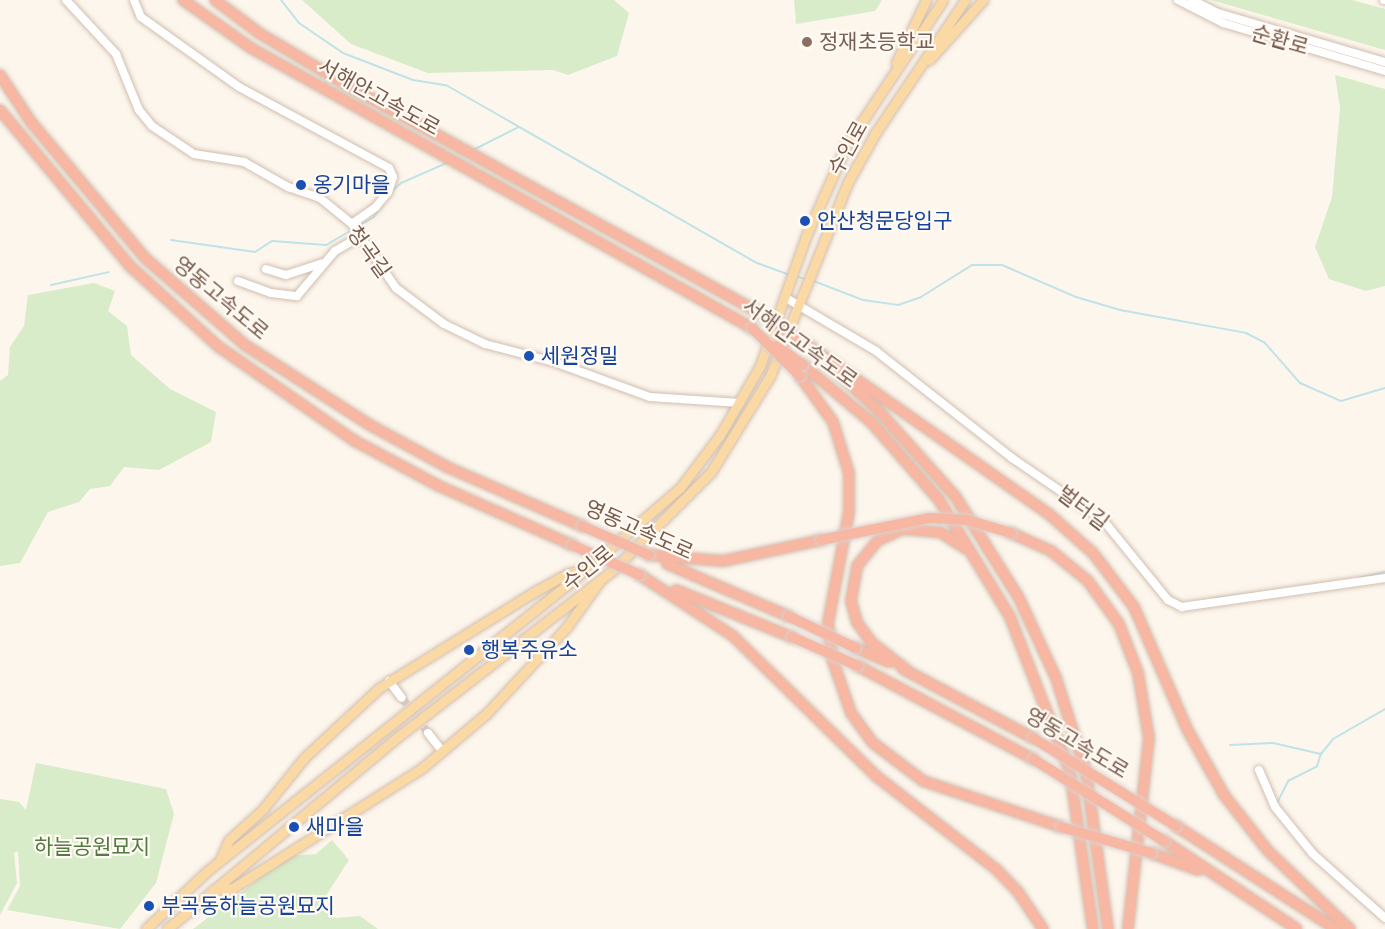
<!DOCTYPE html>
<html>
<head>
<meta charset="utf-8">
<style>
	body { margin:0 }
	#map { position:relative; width:1385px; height:929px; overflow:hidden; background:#fdf6ec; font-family:Poppins,"Noto Sans KR",sans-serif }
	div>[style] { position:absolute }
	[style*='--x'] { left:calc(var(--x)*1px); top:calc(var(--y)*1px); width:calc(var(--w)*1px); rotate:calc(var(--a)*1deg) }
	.green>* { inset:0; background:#d8ecc9 }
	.stream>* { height:2px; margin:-1px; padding:0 1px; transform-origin:1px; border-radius:1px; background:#bfe3e8 }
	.minor-tunnel>* { height:8px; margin-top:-4px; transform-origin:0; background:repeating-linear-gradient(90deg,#dcd0c4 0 8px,transparent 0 12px) }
	.roads { filter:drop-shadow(0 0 2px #d1beb0) drop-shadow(0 0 2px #d1beb0) }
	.minor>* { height:8px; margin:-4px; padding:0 4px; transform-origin:4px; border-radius:4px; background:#fff }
	.major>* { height:9px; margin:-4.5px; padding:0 4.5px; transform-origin:4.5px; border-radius:4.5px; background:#fbd9a5 }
	.highway>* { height:10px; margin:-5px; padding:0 5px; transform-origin:5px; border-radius:5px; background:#f7b7a3 }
	.bridges { filter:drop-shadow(0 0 2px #dad1cd) drop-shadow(0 0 2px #dad1cd) }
	.highway-bridge>* { height:10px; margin:-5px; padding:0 5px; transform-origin:5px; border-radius:5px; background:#f7b7a3 }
	.dots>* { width:16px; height:16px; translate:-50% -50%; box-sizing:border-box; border:3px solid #fffaf3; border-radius:50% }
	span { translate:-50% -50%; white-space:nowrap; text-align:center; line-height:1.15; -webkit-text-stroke:4.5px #fffaf3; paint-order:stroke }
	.street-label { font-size:21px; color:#7a5c4d }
	.education-label { font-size:21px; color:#785e54 }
	.left { translate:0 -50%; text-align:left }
	.transit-label { font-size:21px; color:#164399 }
	.park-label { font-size:21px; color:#537a41 }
</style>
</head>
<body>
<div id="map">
	<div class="green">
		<i style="clip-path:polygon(302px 0,614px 0,629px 13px,617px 56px,568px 75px,553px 70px,428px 73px,351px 44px)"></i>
		<i style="clip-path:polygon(794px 0,882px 0,875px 11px,796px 24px)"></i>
		<i style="clip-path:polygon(1211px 0,1352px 0,1385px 9px,1385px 50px)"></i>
		<i style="clip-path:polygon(1335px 75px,1385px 89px,1385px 286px,1366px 291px,1329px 279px,1315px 247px,1332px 197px,1340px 108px)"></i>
		<i style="clip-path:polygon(94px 283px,115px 291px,108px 311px,127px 326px,131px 355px,170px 389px,216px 412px,211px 442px,159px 470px,124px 467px,110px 486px,90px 489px,79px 502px,48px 512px,20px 563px,0 566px,0 381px,8px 375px,10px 347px,24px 326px,28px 295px)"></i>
		<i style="clip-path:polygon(36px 763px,166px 789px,174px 814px,156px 883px,120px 929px,7px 910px,20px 886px,18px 851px,14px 853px,17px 883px,0 915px,0 799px,19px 802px,26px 810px)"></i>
		<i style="clip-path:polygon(332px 840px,349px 860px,318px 908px,336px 918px,360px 916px,378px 929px,193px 929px,289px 856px,316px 854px)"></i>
	</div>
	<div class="stream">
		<i style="--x:281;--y:0;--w:29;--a:52"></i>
		<i style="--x:299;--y:23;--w:53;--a:34.3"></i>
		<i style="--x:343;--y:53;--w:75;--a:21.1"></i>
		<i style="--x:413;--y:80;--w:33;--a:9"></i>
		<i style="--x:446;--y:85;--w:358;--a:29.8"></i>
		<i style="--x:757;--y:263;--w:33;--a:20"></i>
		<i style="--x:473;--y:150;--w:51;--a:-26.6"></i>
		<i style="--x:391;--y:192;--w:13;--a:-42"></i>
		<i style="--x:401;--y:183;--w:52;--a:-23.6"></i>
		<i style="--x:171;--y:240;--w:85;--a:8.1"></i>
		<i style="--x:255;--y:252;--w:20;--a:-33"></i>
		<i style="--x:272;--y:241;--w:54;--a:4.2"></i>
		<i style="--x:326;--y:245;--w:56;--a:-30.3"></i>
		<i style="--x:374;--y:217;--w:16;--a:-55"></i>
		<i style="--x:794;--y:276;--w:11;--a:15"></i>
		<i style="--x:811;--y:280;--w:56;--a:21"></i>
		<i style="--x:863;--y:300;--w:35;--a:8"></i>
		<i style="--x:898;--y:305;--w:24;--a:-19"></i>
		<i style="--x:921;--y:297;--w:60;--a:-32.1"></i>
		<i style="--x:972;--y:265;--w:30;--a:0"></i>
		<i style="--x:1002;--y:265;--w:81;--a:23.4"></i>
		<i style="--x:1076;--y:297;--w:46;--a:16.5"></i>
		<i style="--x:1120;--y:310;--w:128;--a:10.3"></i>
		<i style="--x:1246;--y:333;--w:20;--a:27"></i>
		<i style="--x:1264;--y:342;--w:55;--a:48.7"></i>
		<i style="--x:1300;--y:383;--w:45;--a:23.7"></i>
		<i style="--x:1341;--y:401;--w:46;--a:-16.5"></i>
		<i style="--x:51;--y:285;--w:59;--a:-12.6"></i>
		<i style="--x:1358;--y:578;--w:28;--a:-13"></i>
		<i style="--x:1214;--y:598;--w:39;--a:-7"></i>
		<i style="--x:1230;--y:745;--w:43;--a:-2.7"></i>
		<i style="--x:1273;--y:743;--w:49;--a:12.9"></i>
		<i style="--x:1321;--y:754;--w:19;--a:-51"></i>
		<i style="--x:1333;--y:739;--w:60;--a:-30"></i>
		<i style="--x:1277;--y:803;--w:25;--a:-63"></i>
		<i style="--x:1288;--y:781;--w:33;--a:-27"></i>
		<i style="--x:1317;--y:766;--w:13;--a:-72"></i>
	</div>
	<div class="minor-tunnel">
		<i style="--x:402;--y:698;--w:44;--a:53.4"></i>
	</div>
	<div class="roads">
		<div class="minor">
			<i style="--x:66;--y:0;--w:74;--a:47.2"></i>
			<i style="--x:116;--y:54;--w:61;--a:67.7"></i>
			<i style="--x:139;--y:110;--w:21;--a:51"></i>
			<i style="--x:152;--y:126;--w:50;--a:33.7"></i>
			<i style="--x:194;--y:154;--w:51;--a:9.1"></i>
			<i style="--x:244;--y:162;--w:51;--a:29.6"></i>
			<i style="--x:288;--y:187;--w:34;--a:19"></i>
			<i style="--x:320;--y:198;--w:41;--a:39.1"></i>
			<i style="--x:352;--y:224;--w:78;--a:55.5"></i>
			<i style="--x:396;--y:288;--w:60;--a:36.9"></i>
			<i style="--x:444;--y:324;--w:46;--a:26"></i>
			<i style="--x:485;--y:344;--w:71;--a:14.6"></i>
			<i style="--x:554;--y:362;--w:102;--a:20"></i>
			<i style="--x:650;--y:397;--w:90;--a:3.8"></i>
			<i style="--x:134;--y:0;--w:18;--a:68"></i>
			<i style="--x:141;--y:17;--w:120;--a:35.5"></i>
			<i style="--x:239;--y:87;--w:170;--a:28.4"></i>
			<i style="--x:389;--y:168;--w:10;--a:66"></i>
			<i style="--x:393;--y:177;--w:16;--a:108"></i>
			<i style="--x:388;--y:192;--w:19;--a:129"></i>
			<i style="--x:376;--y:207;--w:29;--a:145"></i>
			<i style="--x:1178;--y:0;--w:51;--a:27.1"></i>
			<i style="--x:1223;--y:23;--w:169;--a:16.5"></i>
			<i style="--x:1192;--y:0;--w:29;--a:27"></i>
			<i style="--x:1218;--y:13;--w:174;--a:16.4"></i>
			<i style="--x:1384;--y:0;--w:1;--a:0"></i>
			<i style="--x:266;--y:269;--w:21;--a:17"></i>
			<i style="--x:286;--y:275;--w:38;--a:-18"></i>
			<i style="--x:238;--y:281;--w:35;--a:20"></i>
			<i style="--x:271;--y:293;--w:26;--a:7"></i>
			<i style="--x:297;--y:296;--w:59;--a:-49.8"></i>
			<i style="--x:335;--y:251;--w:28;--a:-30"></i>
			<i style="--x:786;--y:298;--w:104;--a:30.5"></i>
			<i style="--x:876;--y:351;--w:173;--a:38.2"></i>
			<i style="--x:1012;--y:458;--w:110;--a:34.3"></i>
			<i style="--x:1103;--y:520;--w:103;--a:50.9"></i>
			<i style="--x:1168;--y:600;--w:16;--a:27"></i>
			<i style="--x:1182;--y:607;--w:205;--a:-8.1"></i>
			<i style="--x:389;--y:681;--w:21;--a:53"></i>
			<i style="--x:428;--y:733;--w:23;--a:52"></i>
			<i style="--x:1259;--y:770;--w:40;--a:66.6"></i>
			<i style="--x:1275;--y:807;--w:60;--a:51"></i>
			<i style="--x:1313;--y:854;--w:96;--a:41.6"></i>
		</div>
		<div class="major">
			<i style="--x:929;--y:60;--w:81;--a:-48"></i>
			<i style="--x:896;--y:63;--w:70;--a:-64.5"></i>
			<i style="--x:220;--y:860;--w:22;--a:-66"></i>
			<i style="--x:229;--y:840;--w:46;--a:-42.4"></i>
			<i style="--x:263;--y:809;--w:65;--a:-51.2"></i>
			<i style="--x:304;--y:758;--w:103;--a:-43"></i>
			<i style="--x:379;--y:688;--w:182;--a:-31.8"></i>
			<i style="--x:534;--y:592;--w:39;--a:-29"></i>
			<i style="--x:568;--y:573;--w:15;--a:-8"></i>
			<i style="--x:213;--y:890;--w:20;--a:-6"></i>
			<i style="--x:233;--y:888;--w:224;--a:-32.4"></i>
			<i style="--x:422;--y:768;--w:84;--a:-40.2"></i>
			<i style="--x:486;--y:714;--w:117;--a:-47.1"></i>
			<i style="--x:566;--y:628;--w:57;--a:-54.3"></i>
			<i style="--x:146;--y:929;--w:83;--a:-43.5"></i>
			<i style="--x:206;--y:872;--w:460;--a:-38.5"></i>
			<i style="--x:566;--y:586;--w:150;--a:-40.7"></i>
			<i style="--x:680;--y:488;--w:66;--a:-53"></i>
			<i style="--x:720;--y:435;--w:80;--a:-59.9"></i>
			<i style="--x:760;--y:366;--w:138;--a:-70.5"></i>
			<i style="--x:806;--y:236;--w:101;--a:-66"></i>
			<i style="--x:847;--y:144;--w:173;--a:-56.3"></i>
			<i style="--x:167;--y:929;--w:302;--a:-39.8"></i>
			<i style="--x:399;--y:736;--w:269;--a:-37.8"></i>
			<i style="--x:612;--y:571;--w:140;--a:-45"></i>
			<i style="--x:711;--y:472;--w:113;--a:-58.4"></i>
			<i style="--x:770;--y:376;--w:209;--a:-68.1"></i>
			<i style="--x:848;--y:182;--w:57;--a:-60.8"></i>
			<i style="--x:876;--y:132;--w:159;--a:-56"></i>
		</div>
		<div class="highway">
			<i style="--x:183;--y:0;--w:83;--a:35.2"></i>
			<i style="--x:251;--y:48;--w:574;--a:29.2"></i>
			<i style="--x:215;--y:0;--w:55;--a:36.9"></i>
			<i style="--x:259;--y:33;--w:100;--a:30.7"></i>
			<i style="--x:345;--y:84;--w:472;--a:28.9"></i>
			<i style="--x:0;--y:75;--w:56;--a:56.6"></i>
			<i style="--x:31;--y:122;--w:177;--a:50"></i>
			<i style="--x:145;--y:258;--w:133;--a:41"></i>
			<i style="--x:245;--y:345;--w:146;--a:32.7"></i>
			<i style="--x:368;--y:424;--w:90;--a:28.6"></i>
			<i style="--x:447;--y:467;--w:147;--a:23.6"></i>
			<i style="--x:0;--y:110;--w:204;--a:50.2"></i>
			<i style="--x:131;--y:267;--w:119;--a:42.3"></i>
			<i style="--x:219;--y:347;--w:165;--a:34.7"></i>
			<i style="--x:355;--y:441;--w:95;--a:28.2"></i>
			<i style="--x:439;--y:486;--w:145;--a:23.9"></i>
			<i style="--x:809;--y:346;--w:293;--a:35"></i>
			<i style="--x:1049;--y:514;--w:59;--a:41.6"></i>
			<i style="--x:1093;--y:553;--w:68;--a:52.8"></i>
			<i style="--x:1134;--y:607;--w:133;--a:66.5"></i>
			<i style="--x:1187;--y:729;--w:76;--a:60.7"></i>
			<i style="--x:1224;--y:795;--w:71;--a:51.8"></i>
			<i style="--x:1268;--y:851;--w:113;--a:43.6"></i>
			<i style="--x:803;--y:365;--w:89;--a:40"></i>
			<i style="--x:871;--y:422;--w:103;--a:48.9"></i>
			<i style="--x:939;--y:500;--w:137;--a:58.7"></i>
			<i style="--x:1010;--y:617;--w:166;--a:68.8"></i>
			<i style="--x:1070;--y:772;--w:159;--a:81.7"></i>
			<i style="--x:830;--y:365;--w:67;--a:43.2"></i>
			<i style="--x:879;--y:411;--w:114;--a:48.2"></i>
			<i style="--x:955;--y:496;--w:120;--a:57.9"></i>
			<i style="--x:1019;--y:598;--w:88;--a:65.2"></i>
			<i style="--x:1056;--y:678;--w:99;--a:72.3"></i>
			<i style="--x:1086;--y:772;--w:159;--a:82"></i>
			<i style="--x:800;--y:376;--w:57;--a:54.3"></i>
			<i style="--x:833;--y:422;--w:53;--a:72.6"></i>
			<i style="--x:849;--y:473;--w:39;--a:90"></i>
			<i style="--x:849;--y:512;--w:113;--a:100.7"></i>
			<i style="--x:828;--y:623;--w:38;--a:83"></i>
			<i style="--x:833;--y:661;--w:55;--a:70.9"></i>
			<i style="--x:851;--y:713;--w:37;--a:54"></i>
			<i style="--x:873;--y:743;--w:63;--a:37.2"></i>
			<i style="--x:923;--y:781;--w:145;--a:18.4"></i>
			<i style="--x:1011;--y:533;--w:44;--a:24.2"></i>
			<i style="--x:1051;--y:551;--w:48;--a:39"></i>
			<i style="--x:1088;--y:581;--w:53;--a:54.2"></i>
			<i style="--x:1119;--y:624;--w:53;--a:68.8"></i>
			<i style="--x:1138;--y:673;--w:66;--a:80.4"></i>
			<i style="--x:1149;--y:738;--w:192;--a:96.3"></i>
			<i style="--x:649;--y:555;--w:74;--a:4.6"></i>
			<i style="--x:723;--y:561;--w:100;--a:-12.1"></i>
			<i style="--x:667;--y:564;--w:132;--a:23.3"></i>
			<i style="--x:640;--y:575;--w:111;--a:33.3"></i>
			<i style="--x:733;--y:636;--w:200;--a:44.4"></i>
			<i style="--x:876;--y:776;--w:152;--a:37.8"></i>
			<i style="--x:996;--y:869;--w:32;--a:46"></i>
			<i style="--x:1018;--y:892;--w:45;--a:56"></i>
			<i style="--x:676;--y:590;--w:125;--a:22.1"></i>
			<i style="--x:856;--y:648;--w:36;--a:23"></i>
			<i style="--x:858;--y:666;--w:198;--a:28"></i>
			<i style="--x:903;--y:669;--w:147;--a:28"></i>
			<i style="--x:908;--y:671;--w:46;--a:-142.1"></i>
			<i style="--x:872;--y:643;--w:26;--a:-126"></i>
			<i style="--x:857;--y:622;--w:22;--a:-106"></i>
			<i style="--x:851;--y:601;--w:36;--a:-80"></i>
			<i style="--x:857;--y:566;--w:32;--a:-51"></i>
			<i style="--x:877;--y:541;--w:29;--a:-25"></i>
			<i style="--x:903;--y:529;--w:37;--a:5"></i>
			<i style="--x:940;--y:532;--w:30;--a:33"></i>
			<i style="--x:1176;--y:826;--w:190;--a:32.8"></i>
			<i style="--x:1164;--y:841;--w:159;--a:33.5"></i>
			<i style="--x:1151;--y:853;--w:50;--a:19.9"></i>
		</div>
	</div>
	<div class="bridges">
		<div class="highway-bridge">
			<i style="--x:758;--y:312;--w:61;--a:33.7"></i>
			<i style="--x:752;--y:328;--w:68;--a:45"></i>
			<i style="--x:777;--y:346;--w:32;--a:36"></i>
			<i style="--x:582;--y:526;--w:73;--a:23.4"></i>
			<i style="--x:821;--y:540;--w:110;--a:-11.5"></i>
			<i style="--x:929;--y:518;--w:38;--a:3"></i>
			<i style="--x:967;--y:520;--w:46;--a:16.5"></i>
			<i style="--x:572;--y:545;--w:74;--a:23.8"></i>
			<i style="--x:788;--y:616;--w:75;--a:25.2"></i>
			<i style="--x:792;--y:637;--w:72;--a:23.7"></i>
			<i style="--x:1033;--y:738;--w:168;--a:31.6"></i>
			<i style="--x:1033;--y:759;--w:155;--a:32"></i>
			<i style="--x:1061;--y:827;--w:94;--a:16.1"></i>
		</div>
	</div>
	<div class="dots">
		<i style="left:807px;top:42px;background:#8d6e63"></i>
		<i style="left:301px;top:185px;background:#1a4fb4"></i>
		<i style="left:805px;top:221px;background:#1a4fb4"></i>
		<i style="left:529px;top:356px;background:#1a4fb4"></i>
		<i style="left:469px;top:650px;background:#1a4fb4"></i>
		<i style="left:294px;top:827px;background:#1a4fb4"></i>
		<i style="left:149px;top:906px;background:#1a4fb4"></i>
	</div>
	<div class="street-label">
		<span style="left:1280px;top:40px;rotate:16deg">순환로</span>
		<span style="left:379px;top:97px;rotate:29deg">서해안고속도로</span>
		<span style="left:848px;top:148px;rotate:-61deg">수인로</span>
		<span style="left:369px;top:252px;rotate:54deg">청곡길</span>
		<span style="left:221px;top:298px;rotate:40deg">영동고속도로</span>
		<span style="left:800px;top:343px;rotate:36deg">서해안고속도로</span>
		<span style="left:1083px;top:508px;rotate:37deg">벌터길</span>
		<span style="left:639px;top:530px;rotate:24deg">영동고속도로</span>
		<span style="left:588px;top:568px;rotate:-39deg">수인로</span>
		<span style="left:1077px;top:743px;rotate:31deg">영동고속도로</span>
	</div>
	<div class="education-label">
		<span class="left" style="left:819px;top:42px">정재초등학교</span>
	</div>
	<div class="transit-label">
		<span class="left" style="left:313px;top:185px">옹기마을</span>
		<span class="left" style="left:817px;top:221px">안산청문당입구</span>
		<span class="left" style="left:541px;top:356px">세원정밀</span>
		<span class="left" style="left:481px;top:650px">행복주유소</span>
		<span class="left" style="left:306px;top:827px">새마을</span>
		<span class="left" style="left:161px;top:906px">부곡동하늘공원묘지</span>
	</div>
	<div class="park-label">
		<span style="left:92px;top:847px">하늘공원묘지</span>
	</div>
</div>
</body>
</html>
